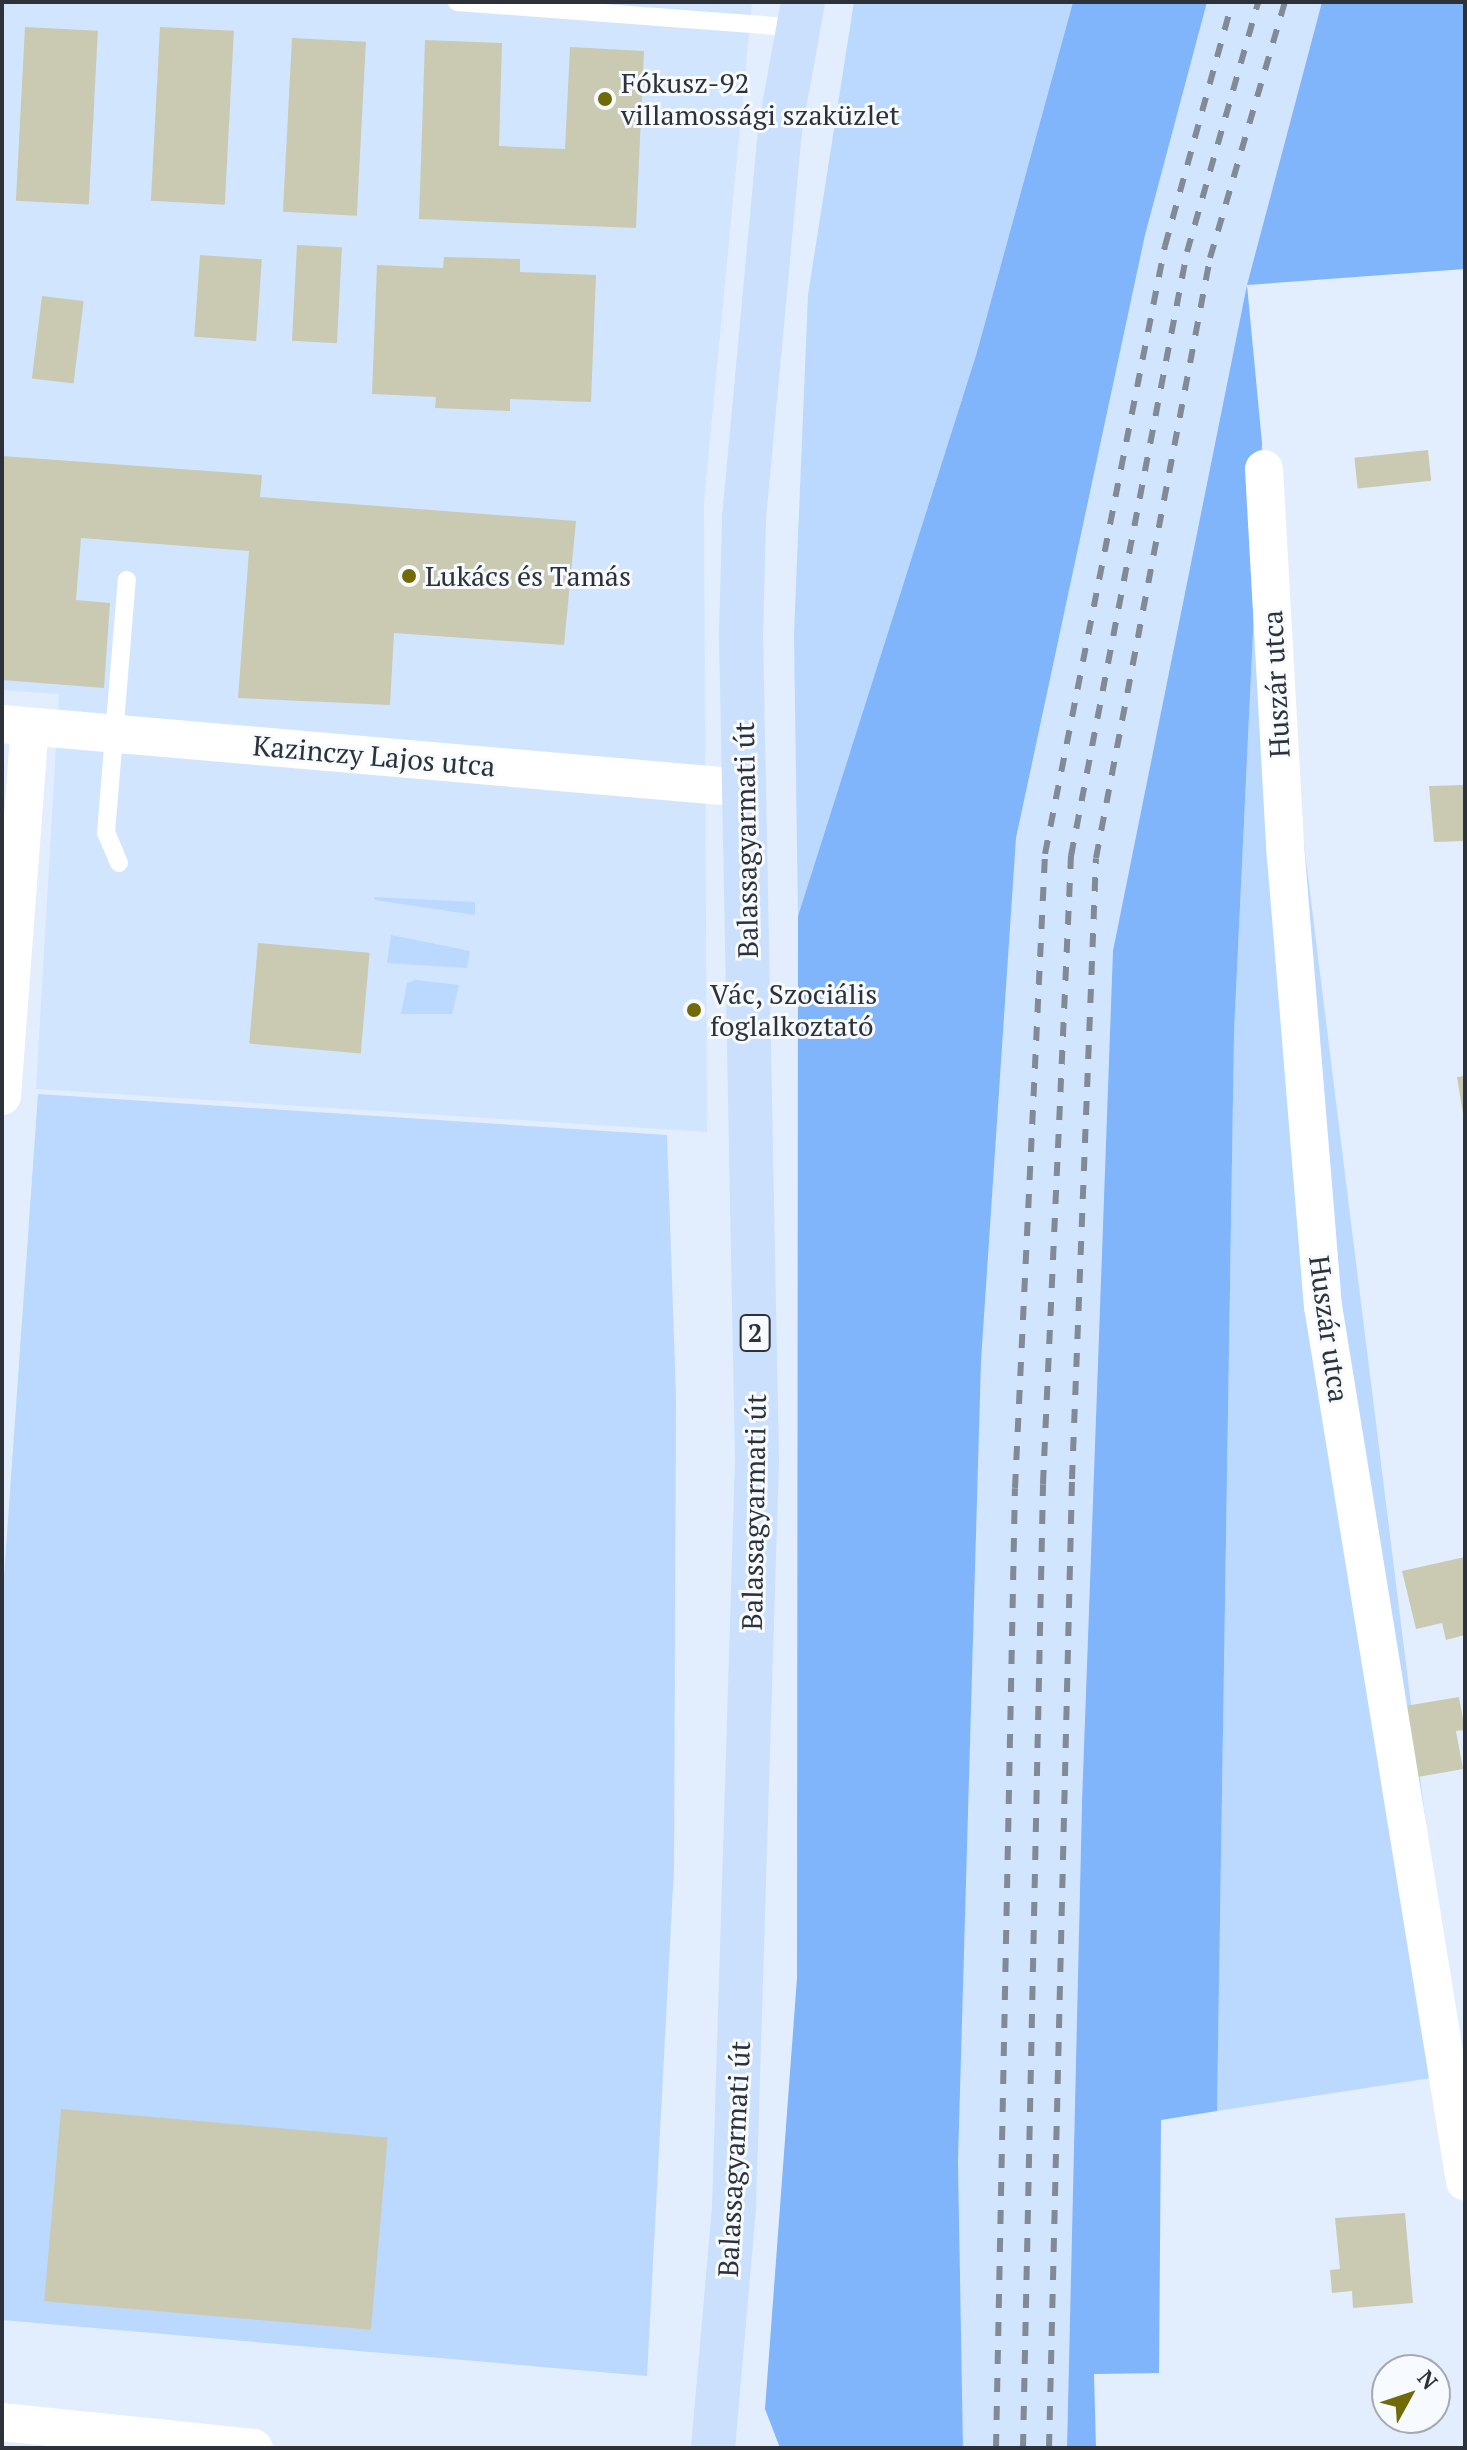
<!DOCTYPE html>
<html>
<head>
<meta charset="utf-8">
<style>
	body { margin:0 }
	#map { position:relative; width:1467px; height:2450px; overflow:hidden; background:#e2eefd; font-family:"PT Serif",serif }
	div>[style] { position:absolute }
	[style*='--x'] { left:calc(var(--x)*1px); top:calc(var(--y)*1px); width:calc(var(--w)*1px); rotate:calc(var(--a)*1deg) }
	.built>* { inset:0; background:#d1e5ff }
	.green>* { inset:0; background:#bbd8ff }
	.forest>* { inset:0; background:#80b4fb }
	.building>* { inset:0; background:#cacab3; transform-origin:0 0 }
	.lane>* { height:18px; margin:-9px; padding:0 9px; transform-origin:9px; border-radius:9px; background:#fff }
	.street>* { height:38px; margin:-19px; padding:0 19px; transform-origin:19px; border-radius:19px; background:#fff }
	.primary>* { height:44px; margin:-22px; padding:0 22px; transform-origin:22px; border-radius:22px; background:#cae0fd }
	.rail>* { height:6px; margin-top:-3px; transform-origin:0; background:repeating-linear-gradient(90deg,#828a96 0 14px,transparent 0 28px) }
	.dots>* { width:22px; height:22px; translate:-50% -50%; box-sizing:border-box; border:4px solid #f7fafe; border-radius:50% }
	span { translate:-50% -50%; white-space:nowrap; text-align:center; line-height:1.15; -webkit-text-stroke:6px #f7fafe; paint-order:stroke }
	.shield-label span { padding:2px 6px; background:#f7fafe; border:2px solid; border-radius:6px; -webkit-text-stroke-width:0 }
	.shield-label { font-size:26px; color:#2d323a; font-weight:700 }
	.poi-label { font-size:28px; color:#2d323a }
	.left { translate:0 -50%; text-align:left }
	.street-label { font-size:28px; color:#2d323a }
	.frame { position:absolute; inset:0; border:4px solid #2d323a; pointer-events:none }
	.north { position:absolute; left:1371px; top:2354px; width:80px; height:80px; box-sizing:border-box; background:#f7fafe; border:2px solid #a6aab0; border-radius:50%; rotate:50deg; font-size:22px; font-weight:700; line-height:32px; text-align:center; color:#2d323a }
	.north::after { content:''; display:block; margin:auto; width:28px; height:36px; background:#706b06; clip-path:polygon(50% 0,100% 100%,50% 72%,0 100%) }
</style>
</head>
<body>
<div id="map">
	<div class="built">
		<i style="clip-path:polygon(2px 2px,752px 2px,704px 502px,707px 1132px,36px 1089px,59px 694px,2px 690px)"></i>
		<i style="clip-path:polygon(1207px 2px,1322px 2px,1247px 285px,1082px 1803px,1067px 2448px,963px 2448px,958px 2161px,981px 1361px,1016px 838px,1145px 235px)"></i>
	</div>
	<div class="green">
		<i style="clip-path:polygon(854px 2px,1073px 2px,977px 352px,798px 916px,794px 634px,808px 295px)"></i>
		<i style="clip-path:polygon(1262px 443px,1287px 708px,1457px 2074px,1217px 2111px,1234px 1033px)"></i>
		<i style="clip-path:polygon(374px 897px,475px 902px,475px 915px,375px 900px)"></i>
		<i style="clip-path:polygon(391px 935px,470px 951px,467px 968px,387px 963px)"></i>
		<i style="clip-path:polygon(416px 980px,459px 985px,452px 1014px,401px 1014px,407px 983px)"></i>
		<i style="clip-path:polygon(38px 1094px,667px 1135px,676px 1398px,674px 1868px,647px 2376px,2px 2320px,2px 1605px)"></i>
	</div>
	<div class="forest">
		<i style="clip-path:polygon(1073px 2px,1207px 2px,1145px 235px,1016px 838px,981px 1361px,958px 2161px,963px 2448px,780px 2448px,765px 2409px,797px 1978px,798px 916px,977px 352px)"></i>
		<i style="clip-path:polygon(1322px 2px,1465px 2px,1465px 269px,1247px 285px,1262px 443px,1234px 1033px,1217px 2111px,1161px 2120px,1159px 2373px,1094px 2374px,1096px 2448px,1067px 2448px,1082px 1803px,1113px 951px,1247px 285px)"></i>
	</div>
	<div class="building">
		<i style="left:25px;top:27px;width:73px;height:174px;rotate:3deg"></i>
		<i style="left:160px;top:27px;width:74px;height:174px;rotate:3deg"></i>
		<i style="left:292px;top:38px;width:74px;height:174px;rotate:3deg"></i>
		<i style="clip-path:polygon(425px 40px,502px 43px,499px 146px,565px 149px,570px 47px,644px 51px,636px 228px,419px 219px)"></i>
		<i style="left:297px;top:245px;width:45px;height:96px;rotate:3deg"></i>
		<i style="left:200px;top:255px;width:62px;height:82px;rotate:4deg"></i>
		<i style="clip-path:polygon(444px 257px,520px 259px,520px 272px,596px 275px,591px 402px,510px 399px,510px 411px,435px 408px,436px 397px,372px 394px,377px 265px,443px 268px)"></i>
		<i style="left:42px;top:296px;width:42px;height:83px;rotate:7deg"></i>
		<i style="left:1428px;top:450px;width:31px;height:74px;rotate:84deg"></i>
		<i style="clip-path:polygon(2px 456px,262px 475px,260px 497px,576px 521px,564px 645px,394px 633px,390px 705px,238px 698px,249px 551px,81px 538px,76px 600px,110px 603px,104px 688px,2px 680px)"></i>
		<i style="clip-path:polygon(1465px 785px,1465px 841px,1434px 842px,1429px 786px)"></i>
		<i style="left:258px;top:943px;width:112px;height:101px;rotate:5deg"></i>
		<i style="clip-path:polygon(1465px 1076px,1465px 1114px,1463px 1114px,1457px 1077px)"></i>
		<i style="clip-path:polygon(1465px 1557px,1465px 1635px,1446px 1640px,1442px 1623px,1416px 1629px,1402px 1571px)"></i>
		<i style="clip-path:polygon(1459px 1697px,1465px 1730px,1456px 1731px,1463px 1769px,1418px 1777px,1405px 1706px)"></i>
		<i style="left:61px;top:2109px;width:328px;height:193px;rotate:5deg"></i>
		<i style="clip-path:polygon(1405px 2213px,1413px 2303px,1353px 2308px,1352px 2291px,1332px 2293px,1330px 2270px,1340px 2269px,1335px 2218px)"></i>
	</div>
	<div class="lane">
		<i style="--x:457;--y:2;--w:343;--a:4.3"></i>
		<i style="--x:119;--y:863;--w:33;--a:-113"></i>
		<i style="--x:106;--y:833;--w:254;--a:-85.3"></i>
	</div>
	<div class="street">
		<i style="--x:1264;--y:469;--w:389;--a:86.8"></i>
		<i style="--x:1286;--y:857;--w:451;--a:85.3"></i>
		<i style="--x:1323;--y:1306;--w:887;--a:80.79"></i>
		<i style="--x:2;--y:724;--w:747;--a:4.92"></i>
		<i style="--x:2;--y:1096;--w:370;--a:-85.7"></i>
		<i style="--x:2;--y:2422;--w:253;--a:5.9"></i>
	</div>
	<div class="primary">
		<i style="--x:713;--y:2448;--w:241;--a:-85"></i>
		<i style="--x:734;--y:2208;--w:748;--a:-88.24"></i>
		<i style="--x:757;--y:1460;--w:825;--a:-91.11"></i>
		<i style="--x:741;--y:635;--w:117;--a:-88.5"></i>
		<i style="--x:744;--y:518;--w:391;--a:-84.7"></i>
		<i style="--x:780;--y:129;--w:129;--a:-79.7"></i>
	</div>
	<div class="rail">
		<i style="--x:996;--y:2448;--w:960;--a:-88.87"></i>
		<i style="--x:1015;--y:1488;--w:635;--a:-87.29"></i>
		<i style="--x:1045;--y:854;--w:620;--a:-78.84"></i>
		<i style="--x:1165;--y:246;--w:253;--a:-74.6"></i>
		<i style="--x:1023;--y:2448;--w:964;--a:-88.81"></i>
		<i style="--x:1043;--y:1484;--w:629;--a:-87.45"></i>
		<i style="--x:1071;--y:856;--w:615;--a:-79.13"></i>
		<i style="--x:1187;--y:252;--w:260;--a:-74.1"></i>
		<i style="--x:1049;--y:2448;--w:969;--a:-88.64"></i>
		<i style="--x:1072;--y:1479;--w:621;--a:-87.79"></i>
		<i style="--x:1096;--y:858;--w:611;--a:-79.24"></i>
		<i style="--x:1210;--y:258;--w:267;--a:-73.7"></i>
	</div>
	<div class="dots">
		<i style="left:605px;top:99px;background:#706b06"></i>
		<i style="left:409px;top:576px;background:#706b06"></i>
		<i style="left:694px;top:1010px;background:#706b06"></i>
	</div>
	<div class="shield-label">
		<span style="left:755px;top:1333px">2</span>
	</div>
	<div class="poi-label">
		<span class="left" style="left:621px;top:99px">Fókusz-92<br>villamossági szaküzlet</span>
		<span class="left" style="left:425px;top:576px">Lukács és Tamás</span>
		<span class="left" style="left:710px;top:1010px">Vác, Szociális<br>foglalkoztató</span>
	</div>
	<div class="street-label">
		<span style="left:1276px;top:684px;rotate:-93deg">Huszár utca</span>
		<span style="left:374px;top:756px;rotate:5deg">Kazinczy Lajos utca</span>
		<span style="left:746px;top:840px;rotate:-91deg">Balassagyarmati út</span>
		<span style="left:1329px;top:1329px;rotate:82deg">Huszár utca</span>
		<span style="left:754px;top:1512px;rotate:-89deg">Balassagyarmati út</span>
		<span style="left:734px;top:2159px;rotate:-87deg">Balassagyarmati út</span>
	</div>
	<div class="frame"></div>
	<div class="north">N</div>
</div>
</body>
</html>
